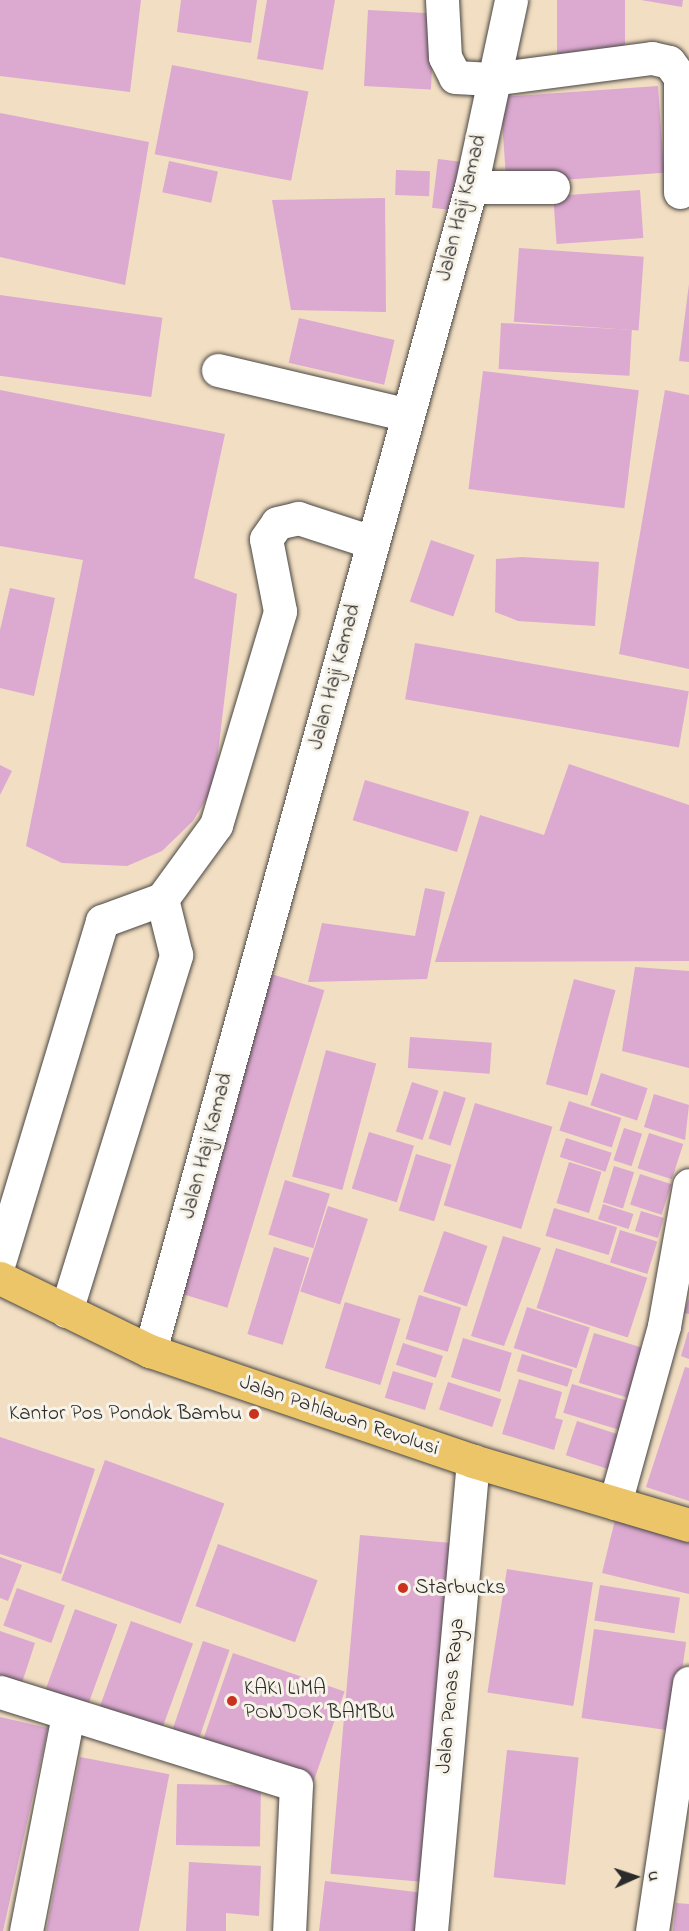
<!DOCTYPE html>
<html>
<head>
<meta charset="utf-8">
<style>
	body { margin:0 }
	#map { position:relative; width:689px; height:1931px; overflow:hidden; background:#f2dec2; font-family:"Indie Flower",sans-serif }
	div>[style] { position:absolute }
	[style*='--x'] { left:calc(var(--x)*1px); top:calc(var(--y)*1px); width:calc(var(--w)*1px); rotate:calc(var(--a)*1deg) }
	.building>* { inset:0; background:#dca9d1; transform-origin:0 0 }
	.roads { filter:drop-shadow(0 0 2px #494642) drop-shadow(0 0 2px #494642) }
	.minor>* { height:33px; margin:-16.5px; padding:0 16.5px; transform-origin:16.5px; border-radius:16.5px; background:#fff }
	.major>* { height:33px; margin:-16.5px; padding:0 16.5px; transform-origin:16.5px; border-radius:16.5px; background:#ecc569 }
	.dots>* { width:16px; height:16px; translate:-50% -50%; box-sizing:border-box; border:3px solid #f7f3e8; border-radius:50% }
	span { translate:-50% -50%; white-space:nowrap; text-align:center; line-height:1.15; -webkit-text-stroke:6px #f7f3e8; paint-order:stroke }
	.street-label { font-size:21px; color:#2b2b2b }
	.poi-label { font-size:21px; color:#2b2b2b }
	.right { translate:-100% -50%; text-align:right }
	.left { translate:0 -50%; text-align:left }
	.north { position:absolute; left:605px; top:1847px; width:60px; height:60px; -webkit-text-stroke:4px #f7f3e8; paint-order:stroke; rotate:87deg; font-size:16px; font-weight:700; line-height:24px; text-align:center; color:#2b2b2b }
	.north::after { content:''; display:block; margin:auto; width:21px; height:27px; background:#2b2b2b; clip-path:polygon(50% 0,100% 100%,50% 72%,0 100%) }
</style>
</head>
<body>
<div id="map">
	<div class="building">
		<i style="clip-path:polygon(0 0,141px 0,130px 92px,0 76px)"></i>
		<i style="clip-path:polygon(181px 0,257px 0,251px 43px,177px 32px)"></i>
		<i style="clip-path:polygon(267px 0,335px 0,323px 70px,257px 59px)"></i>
		<i style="left:557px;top:0;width:68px;height:54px"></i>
		<i style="clip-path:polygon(641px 0,683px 0,682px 7px)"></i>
		<i style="left:368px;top:10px;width:67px;height:76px;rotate:3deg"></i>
		<i style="left:172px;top:65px;width:139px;height:91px;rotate:11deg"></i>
		<i style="left:658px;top:86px;width:87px;height:158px;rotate:86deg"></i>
		<i style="clip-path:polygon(0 113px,149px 142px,125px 285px,0 257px)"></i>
		<i style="left:438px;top:159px;width:31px;height:49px;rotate:7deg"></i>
		<i style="left:169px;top:161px;width:50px;height:32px;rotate:12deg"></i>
		<i style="left:396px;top:170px;width:34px;height:25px;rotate:2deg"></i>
		<i style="left:640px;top:190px;width:48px;height:87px;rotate:86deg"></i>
		<i style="clip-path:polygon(385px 198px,386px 312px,291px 310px,272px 200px)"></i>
		<i style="left:519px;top:248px;width:125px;height:74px;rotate:4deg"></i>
		<i style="clip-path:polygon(689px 284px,689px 362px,679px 361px)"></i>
		<i style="left:0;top:295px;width:164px;height:80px;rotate:8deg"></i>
		<i style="left:299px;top:318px;width:98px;height:46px;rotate:13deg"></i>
		<i style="left:501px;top:323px;width:131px;height:46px;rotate:3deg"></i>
		<i style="left:483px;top:371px;width:157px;height:119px;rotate:7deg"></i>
		<i style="clip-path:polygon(0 390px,225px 434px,194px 578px,237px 594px,214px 786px,193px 821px,162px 851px,127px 866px,62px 863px,26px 846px,83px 560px,0 546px)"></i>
		<i style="clip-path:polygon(665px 390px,689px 395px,689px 669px,619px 654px)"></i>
		<i style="left:431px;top:540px;width:46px;height:65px;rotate:19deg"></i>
		<i style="clip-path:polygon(522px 557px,599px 562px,595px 626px,518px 621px,495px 612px,496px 559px)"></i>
		<i style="clip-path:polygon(10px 588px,55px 598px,34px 696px,0 688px,0 630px)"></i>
		<i style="left:415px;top:643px;width:278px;height:57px;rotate:10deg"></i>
		<i style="clip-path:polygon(569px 764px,689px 805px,689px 961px,435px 962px,480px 815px,544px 835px)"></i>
		<i style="clip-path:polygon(0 765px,12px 771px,0 795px)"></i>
		<i style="left:365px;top:780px;width:109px;height:42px;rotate:17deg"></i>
		<i style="clip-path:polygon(425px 888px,445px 892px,427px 979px,308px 982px,322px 923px,415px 936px)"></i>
		<i style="clip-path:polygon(635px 967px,689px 971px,689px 1068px,622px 1051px)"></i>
		<i style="left:268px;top:973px;width:59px;height:332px;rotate:17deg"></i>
		<i style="left:574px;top:979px;width:43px;height:109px;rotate:15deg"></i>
		<i style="left:410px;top:1037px;width:82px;height:31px;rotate:4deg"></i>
		<i style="left:326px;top:1050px;width:52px;height:131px;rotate:15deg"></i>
		<i style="left:601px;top:1073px;width:49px;height:34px;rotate:18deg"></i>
		<i style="left:412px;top:1082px;width:28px;height:52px;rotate:18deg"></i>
		<i style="left:444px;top:1091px;width:23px;height:50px;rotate:18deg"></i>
		<i style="clip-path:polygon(654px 1094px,689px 1105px,685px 1140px,644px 1127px)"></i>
		<i style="left:569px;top:1101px;width:55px;height:31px;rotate:18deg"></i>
		<i style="left:475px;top:1103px;width:81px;height:107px;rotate:17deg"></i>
		<i style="left:624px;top:1128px;width:19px;height:34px;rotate:18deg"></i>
		<i style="left:369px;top:1132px;width:47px;height:59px;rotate:17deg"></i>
		<i style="left:649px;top:1133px;width:36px;height:37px;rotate:18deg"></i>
		<i style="left:566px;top:1138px;width:48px;height:20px;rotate:18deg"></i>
		<i style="left:416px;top:1154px;width:37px;height:59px;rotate:17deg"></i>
		<i style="left:569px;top:1162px;width:34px;height:43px;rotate:17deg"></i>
		<i style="left:614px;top:1166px;width:21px;height:38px;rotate:17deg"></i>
		<i style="left:640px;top:1174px;width:33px;height:32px;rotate:18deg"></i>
		<i style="left:285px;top:1180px;width:47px;height:57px;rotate:17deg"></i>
		<i style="left:603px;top:1204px;width:32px;height:16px;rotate:18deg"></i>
		<i style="left:328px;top:1206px;width:42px;height:90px;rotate:18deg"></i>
		<i style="left:554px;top:1208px;width:66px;height:29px;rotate:17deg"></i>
		<i style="left:641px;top:1211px;width:24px;height:21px;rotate:17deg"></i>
		<i style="left:620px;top:1230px;width:39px;height:34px;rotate:17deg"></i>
		<i style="left:444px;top:1231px;width:46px;height:64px;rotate:19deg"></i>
		<i style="clip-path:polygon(503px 1236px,541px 1248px,504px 1346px,471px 1336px)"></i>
		<i style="left:274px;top:1247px;width:37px;height:91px;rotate:17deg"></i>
		<i style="left:556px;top:1248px;width:96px;height:63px;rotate:18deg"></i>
		<i style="left:419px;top:1295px;width:44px;height:46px;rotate:17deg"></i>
		<i style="clip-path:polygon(689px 1298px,689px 1314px,684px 1313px)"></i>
		<i style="left:345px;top:1302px;width:58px;height:69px;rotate:17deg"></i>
		<i style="left:527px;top:1307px;width:66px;height:43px;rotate:18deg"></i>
		<i style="clip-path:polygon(688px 1332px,689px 1332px,689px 1359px,681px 1356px)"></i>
		<i style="left:594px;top:1333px;width:54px;height:52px;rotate:17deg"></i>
		<i style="left:463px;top:1338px;width:51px;height:41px;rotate:17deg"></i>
		<i style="left:403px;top:1343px;width:42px;height:23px;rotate:18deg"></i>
		<i style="left:522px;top:1354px;width:53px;height:18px;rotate:17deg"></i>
		<i style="clip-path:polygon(685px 1367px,689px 1368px,689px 1501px,646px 1487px)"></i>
		<i style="left:393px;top:1371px;width:42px;height:28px;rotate:17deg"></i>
		<i style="clip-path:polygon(519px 1379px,562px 1392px,555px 1418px,563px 1420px,554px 1450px,502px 1434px)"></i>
		<i style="left:448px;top:1382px;width:56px;height:29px;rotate:18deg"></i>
		<i style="left:572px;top:1384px;width:61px;height:30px;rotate:17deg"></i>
		<i style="left:577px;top:1421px;width:46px;height:36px;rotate:18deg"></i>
		<i style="clip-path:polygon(0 1437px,95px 1469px,61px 1574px,0 1554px)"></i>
		<i style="left:105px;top:1460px;width:127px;height:128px;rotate:20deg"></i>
		<i style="clip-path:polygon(615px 1520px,689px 1538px,689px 1594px,602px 1573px)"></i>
		<i style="left:360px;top:1535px;width:94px;height:340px;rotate:5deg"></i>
		<i style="left:218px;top:1544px;width:106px;height:66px;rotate:20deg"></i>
		<i style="clip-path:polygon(0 1557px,22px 1565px,8px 1601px,0 1598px)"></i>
		<i style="left:507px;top:1569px;width:87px;height:125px;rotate:9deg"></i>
		<i style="left:600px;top:1585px;width:81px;height:36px;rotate:9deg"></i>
		<i style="left:17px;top:1588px;width:51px;height:40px;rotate:20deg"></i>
		<i style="left:75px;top:1609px;width:45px;height:98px;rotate:20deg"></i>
		<i style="left:131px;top:1621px;width:66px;height:102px;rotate:20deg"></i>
		<i style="left:594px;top:1629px;width:93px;height:90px;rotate:8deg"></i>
		<i style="clip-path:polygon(0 1631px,35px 1643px,18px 1695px,0 1689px)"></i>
		<i style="left:203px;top:1641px;width:28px;height:93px;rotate:19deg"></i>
		<i style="left:233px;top:1653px;width:118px;height:98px;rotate:19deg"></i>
		<i style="clip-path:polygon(0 1717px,48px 1728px,3px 1931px,0 1931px)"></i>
		<i style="left:507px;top:1750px;width:72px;height:128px;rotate:6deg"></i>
		<i style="left:80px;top:1757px;width:91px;height:177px;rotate:11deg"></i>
		<i style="left:177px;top:1784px;width:84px;height:61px;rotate:1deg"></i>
		<i style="clip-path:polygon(189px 1862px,261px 1866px,259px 1916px,226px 1913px,226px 1931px,186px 1931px)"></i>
		<i style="clip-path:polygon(325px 1881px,424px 1893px,420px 1931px,319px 1931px)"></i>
		<i style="clip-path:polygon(676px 1903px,689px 1904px,689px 1931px,673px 1931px)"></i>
	</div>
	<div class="roads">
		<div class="minor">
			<i style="--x:442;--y:0;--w:57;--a:87"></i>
			<i style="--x:445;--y:57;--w:22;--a:63"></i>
			<i style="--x:455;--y:77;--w:37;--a:3"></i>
			<i style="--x:492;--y:79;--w:161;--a:-7.5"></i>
			<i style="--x:652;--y:58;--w:17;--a:13"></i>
			<i style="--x:669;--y:62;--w:19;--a:54"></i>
			<i style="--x:680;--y:77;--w:115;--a:90"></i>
			<i style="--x:471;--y:187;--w:82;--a:0"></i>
			<i style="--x:218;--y:370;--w:195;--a:13.3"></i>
			<i style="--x:0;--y:1259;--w:353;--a:-73.2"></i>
			<i style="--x:102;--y:921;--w:64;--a:-20.1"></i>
			<i style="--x:162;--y:899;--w:92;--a:-53.9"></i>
			<i style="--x:216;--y:825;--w:223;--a:-73.3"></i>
			<i style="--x:280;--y:611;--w:73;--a:-101"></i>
			<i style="--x:266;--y:539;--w:19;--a:-55"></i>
			<i style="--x:277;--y:523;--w:22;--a:-13"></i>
			<i style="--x:298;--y:518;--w:78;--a:18"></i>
			<i style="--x:66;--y:1311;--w:373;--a:-72.8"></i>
			<i style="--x:176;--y:955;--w:58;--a:-104"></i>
			<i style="--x:150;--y:1351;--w:1207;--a:-74.58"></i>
			<i style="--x:471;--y:187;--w:191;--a:-77.9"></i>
			<i style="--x:615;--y:1503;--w:184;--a:-74.5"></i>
			<i style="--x:664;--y:1326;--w:143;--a:-79.9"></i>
			<i style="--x:0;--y:1692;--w:310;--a:17.4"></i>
			<i style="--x:296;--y:1785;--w:146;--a:92.7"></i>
			<i style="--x:26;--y:1931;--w:220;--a:-79"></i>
			<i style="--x:431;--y:1931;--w:472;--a:-84.9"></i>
			<i style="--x:652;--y:1931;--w:251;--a:-81.5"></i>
		</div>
		<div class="major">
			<i style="--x:0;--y:1278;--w:167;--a:26"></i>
			<i style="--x:150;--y:1351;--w:341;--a:18.8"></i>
			<i style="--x:473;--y:1461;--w:225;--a:16.5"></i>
		</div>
	</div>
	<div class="dots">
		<i style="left:254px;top:1414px;background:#c8321e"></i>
		<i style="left:403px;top:1588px;background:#c8321e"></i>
		<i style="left:232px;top:1701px;background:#c8321e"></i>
	</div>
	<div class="street-label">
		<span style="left:462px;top:208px;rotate:-76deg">Jalan Haji Kamad</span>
		<span style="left:335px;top:677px;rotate:-75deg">Jalan Haji Kamad</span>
		<span style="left:207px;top:1146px;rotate:-75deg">Jalan Haji Kamad</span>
		<span style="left:339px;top:1416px;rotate:19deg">Jalan Pahlawan Revolusi</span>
		<span style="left:451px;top:1696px;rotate:-85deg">Jalan Penas Raya</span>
	</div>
	<div class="poi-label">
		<span class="right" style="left:242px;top:1414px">Kantor Pos Pondok Bambu</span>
		<span class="left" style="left:415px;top:1588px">Starbucks</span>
		<span class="left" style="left:244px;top:1701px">KAKI LIMA<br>PONDOK BAMBU</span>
	</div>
	<div class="north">U</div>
</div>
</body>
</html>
